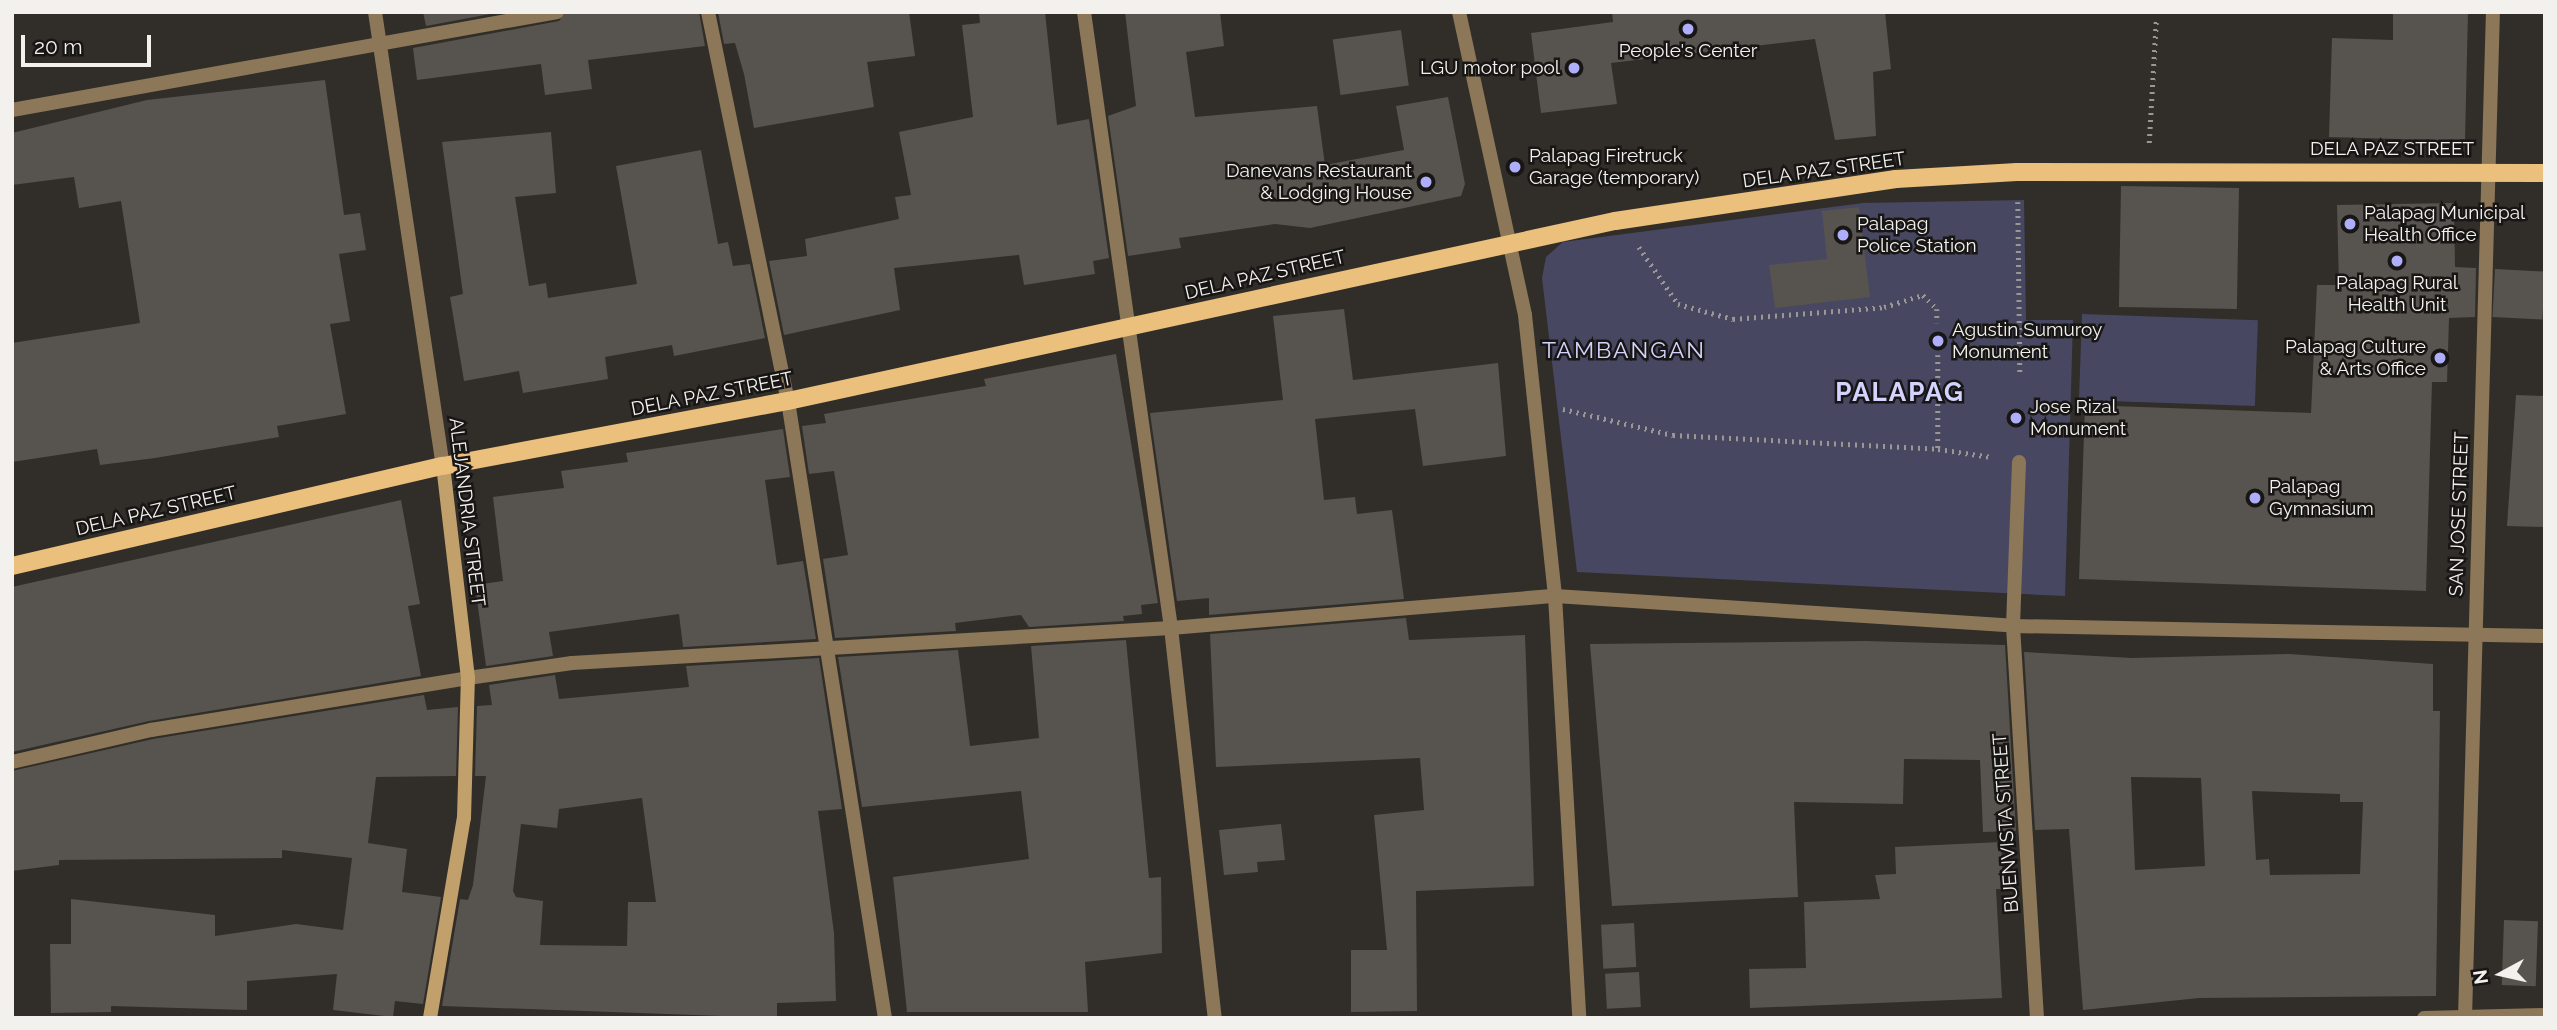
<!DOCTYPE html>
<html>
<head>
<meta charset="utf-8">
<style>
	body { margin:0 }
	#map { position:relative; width:2557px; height:1030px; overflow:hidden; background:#312e29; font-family:Raleway,sans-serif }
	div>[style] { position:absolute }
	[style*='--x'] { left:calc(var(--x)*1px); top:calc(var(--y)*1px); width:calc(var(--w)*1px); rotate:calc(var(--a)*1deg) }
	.green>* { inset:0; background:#474762; transform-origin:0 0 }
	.building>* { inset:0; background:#57534e; transform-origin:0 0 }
	.path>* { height:4.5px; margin-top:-2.25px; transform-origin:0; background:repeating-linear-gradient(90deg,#9b9894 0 2px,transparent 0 7px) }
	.service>* { height:14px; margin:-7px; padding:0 7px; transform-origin:7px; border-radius:7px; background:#8c7758 }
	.minor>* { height:14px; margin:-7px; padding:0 7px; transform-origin:7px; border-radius:7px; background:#8c7758 }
	.tertiary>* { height:14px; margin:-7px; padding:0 7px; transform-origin:7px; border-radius:7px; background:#8c7758 }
	.secondary>* { height:14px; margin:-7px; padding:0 7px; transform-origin:7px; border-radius:7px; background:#c2a06c }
	.primary>* { height:18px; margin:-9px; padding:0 9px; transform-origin:9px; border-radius:9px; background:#ebbf7c }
	.dots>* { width:19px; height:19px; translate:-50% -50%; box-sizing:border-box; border:4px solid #181614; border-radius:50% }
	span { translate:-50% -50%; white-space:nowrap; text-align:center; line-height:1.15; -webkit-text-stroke:5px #181614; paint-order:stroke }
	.poi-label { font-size:19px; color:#f3f1ee }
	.right { translate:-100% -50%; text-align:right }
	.left { translate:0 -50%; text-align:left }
	.street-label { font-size:19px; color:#f3f1ee }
	.quarter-label { font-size:23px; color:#d2d3ff; letter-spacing:2px }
	.district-label { font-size:26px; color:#d2d3ff; font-weight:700; letter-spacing:2px }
	.frame { position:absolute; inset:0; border:14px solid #f3f1ee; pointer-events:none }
	.north { position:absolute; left:2466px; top:939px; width:70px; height:70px; -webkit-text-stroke:5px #181614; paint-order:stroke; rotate:262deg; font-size:19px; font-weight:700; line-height:28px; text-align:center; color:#f3f1ee }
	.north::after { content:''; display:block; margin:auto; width:24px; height:32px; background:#f3f1ee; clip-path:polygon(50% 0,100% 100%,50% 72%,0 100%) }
	.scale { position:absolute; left:21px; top:35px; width:130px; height:32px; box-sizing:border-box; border:4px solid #f3f1ee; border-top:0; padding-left:9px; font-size:21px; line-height:24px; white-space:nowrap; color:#f3f1ee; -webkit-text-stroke:5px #181614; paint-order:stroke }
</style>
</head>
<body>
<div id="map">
	<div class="green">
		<i style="clip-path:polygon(2024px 200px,2026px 320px,2073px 320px,2065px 596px,1577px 572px,1542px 278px,1546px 257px,1563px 242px,1863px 203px)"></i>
		<i style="left:2082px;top:314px;width:176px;height:86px;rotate:2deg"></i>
	</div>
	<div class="building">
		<i style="clip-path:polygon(423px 12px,501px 12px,426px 26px)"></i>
		<i style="clip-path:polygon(566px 12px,699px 12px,705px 46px,588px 60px,592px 89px,545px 95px,541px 64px,417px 80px,413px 48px,559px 21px)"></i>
		<i style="clip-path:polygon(718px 12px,909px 12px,915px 56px,867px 62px,874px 107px,754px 128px,744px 74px,735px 43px,724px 44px)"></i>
		<i style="clip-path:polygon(979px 12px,1045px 12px,1057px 125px,1089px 119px,1109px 258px,1093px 261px,1095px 274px,1024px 285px,1019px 255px,894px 268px,900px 310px,784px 335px,769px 261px,807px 256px,805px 239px,899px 219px,895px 197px,911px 195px,899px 132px,973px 117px,962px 25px,980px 23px)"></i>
		<i style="clip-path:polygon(1125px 12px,1220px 12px,1224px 46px,1186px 52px,1195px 117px,1317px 106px,1325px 165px,1404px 150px,1396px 106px,1448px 97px,1465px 184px,1461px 196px,1310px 228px,1275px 224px,1179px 238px,1181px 248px,1128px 256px,1108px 116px,1136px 106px)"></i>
		<i style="clip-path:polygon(1612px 12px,1885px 12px,1891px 69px,1873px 72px,1876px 136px,1835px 140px,1815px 39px,1611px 63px,1617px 104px,1541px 113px,1531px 33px,1613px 22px)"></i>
		<i style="clip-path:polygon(2393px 12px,2468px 12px,2465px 141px,2329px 137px,2332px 38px,2393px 40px)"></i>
		<i style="left:1401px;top:30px;width:56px;height:69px;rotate:82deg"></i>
		<i style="clip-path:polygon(325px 80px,344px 215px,360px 213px,366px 250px,339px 254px,350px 321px,330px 324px,346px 414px,277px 426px,279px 437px,155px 458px,100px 465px,97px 449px,12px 462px,12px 343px,140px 323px,121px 201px,79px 208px,74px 177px,12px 185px,12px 133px,147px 100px)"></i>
		<i style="clip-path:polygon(551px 132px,556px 193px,515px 197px,529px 286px,546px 283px,548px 298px,637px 284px,616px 166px,701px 150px,718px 244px,728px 242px,733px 266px,750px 264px,765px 338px,674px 356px,672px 345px,605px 357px,608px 379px,523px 393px,519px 371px,464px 381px,450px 297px,463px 294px,442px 142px)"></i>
		<i style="left:2121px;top:186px;width:118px;height:121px;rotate:1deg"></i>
		<i style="clip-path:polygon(2454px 203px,2455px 267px,2476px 268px,2475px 317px,2449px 318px,2447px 382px,2432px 382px,2426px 591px,2079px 579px,2085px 405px,2311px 413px,2317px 285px,2339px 285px,2337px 205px)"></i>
		<i style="clip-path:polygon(1859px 207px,1870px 297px,1775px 308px,1769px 265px,1827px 259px,1822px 211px)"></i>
		<i style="left:2495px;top:269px;width:50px;height:48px;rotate:3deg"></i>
		<i style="clip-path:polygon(1344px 309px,1353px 380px,1498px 363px,1506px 456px,1423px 466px,1415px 409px,1315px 419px,1324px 500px,1355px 497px,1357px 514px,1392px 510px,1404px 599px,1209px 615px,1209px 598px,1177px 601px,1150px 413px,1283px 400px,1273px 316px)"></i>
		<i style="clip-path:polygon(1116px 354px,1158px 603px,1141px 605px,1142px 614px,1123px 616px,1124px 621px,1029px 627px,1021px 615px,955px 623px,956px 631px,835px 638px,823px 559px,848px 555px,834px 471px,809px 474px,802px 426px,826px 423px,824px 414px,986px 386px,984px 379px)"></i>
		<i style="clip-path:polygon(2516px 395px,2545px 396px,2545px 527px,2507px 526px)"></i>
		<i style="clip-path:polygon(783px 429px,790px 477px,765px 480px,777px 565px,803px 561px,816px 639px,683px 647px,679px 614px,549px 632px,553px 656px,486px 666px,475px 585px,503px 581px,493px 497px,564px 488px,561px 471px,628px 462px,626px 453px)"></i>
		<i style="clip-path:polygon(401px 500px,420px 604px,408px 606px,421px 676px,149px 721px,12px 752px,12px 587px)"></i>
		<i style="clip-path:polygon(1406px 618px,1409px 640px,1525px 635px,1534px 886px,1416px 891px,1417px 1011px,1351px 1012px,1351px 950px,1387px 950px,1374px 815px,1424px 810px,1420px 758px,1216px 767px,1210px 634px)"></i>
		<i style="clip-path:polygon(1126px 640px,1149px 878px,1161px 877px,1162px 953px,1085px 962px,1088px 1012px,907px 1012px,893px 877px,1029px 859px,1021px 791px,862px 807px,838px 657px,958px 650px,970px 746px,1039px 738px,1031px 646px)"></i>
		<i style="clip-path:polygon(1865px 641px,2005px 645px,2016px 831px,1983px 832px,1980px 760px,1904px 759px,1903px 804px,1794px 802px,1798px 897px,1612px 906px,1590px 644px)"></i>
		<i style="clip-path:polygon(evenodd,2024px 652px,2132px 658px,2289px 654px,2433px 664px,2433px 711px,2440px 711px,2436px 996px,2199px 998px,2083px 1010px,2069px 829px,2035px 830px,2024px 652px,2131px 777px,2201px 778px,2205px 866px,2135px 870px,2131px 777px,2024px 652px,2252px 791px,2340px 794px,2340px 802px,2363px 802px,2360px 874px,2270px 875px,2269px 859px,2256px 860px,2252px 791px)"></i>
		<i style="clip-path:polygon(evenodd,819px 658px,842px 809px,818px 811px,834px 933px,836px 1001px,777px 1003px,777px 1018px,442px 1006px,460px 899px,468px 900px,473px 885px,486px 776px,475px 776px,477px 706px,492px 705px,489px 685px,555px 675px,559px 699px,689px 687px,686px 666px,819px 658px,642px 798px,656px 902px,628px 902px,627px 946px,540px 945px,543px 901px,516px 897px,513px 891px,521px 824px,557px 828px,559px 809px,642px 798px)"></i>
		<i style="clip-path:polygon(424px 695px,427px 710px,458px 707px,456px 776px,376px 777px,368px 843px,407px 849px,402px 892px,441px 897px,423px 1004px,395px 1001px,393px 1017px,333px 1010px,337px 974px,247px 981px,247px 1010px,111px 1006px,111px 1012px,51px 1013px,50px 944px,71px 944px,71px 899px,215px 915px,215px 936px,296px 924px,343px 930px,352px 858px,282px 850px,282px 858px,59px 860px,59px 865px,12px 871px,12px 771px,153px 739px)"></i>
		<i style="clip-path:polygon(1281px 824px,1285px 860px,1257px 862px,1258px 872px,1224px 875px,1219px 830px)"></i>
		<i style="clip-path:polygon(2001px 842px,2003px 889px,1996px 889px,2002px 998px,1750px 1008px,1749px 969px,1806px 968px,1804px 902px,1880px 899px,1875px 875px,1896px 874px,1895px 847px)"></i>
		<i style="left:2504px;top:920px;width:34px;height:65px;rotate:2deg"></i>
		<i style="left:1634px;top:923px;width:44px;height:33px;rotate:87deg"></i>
		<i style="left:1639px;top:972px;width:35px;height:34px;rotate:87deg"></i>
	</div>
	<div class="path">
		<i style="--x:2149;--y:143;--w:123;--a:-86.7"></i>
		<i style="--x:2018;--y:202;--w:171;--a:89.3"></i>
		<i style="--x:1639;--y:247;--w:69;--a:55.6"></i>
		<i style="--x:1678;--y:304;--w:57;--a:15.3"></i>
		<i style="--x:1733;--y:319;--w:151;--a:-4.5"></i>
		<i style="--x:1884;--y:307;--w:41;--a:-17.1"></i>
		<i style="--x:1923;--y:295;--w:20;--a:45"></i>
		<i style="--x:1937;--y:309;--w:14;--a:90"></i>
		<i style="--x:1938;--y:355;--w:94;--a:90"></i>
		<i style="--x:1563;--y:409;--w:113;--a:13.3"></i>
		<i style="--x:1673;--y:435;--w:265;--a:3"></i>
		<i style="--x:1938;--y:449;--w:54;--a:8.6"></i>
	</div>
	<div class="service">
		<i style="--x:2013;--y:626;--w:164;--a:-87.9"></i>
	</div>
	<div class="minor">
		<i style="--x:375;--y:12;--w:459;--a:81.5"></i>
		<i style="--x:708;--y:12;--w:397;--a:78.4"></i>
		<i style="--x:788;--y:401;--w:625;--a:81.07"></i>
		<i style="--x:1084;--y:12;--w:622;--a:81.96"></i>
		<i style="--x:1171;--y:628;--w:392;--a:83.6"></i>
		<i style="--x:1459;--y:12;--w:310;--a:77.7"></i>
		<i style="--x:1525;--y:315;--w:283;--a:83.9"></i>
		<i style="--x:1555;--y:596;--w:423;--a:86.7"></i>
		<i style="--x:12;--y:110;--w:554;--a:-10.19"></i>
		<i style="--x:2013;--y:626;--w:532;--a:1.08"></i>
		<i style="--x:12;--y:762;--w:143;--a:-13"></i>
		<i style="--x:151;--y:730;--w:321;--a:-9.3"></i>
		<i style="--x:2424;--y:1018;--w:121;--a:-1.4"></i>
		<i style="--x:2465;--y:1018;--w:1006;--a:-88.41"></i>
	</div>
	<div class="tertiary">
		<i style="--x:468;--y:678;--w:105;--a:-8.2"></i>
		<i style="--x:572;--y:663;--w:600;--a:-3.34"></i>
		<i style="--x:1171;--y:628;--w:385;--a:-4.8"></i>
		<i style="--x:1555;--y:596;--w:459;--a:3.7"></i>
		<i style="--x:2013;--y:626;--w:393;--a:86.5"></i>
	</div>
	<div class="secondary">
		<i style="--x:430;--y:1018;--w:203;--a:-80.4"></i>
		<i style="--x:464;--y:818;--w:140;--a:-88.4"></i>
		<i style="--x:468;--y:678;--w:213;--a:-96.7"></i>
	</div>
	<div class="primary">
		<i style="--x:12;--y:566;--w:442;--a:-13.1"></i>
		<i style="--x:443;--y:466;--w:351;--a:-10.7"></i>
		<i style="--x:788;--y:401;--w:846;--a:-12.28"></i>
		<i style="--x:1615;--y:221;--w:284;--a:-8.5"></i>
		<i style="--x:1896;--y:179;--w:121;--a:-3.3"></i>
		<i style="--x:2017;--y:172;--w:528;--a:0.11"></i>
	</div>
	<div class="dots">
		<i style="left:1688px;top:29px;background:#afaefa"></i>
		<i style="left:1574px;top:68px;background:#afaefa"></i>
		<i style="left:1515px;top:167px;background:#afaefa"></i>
		<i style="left:1426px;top:182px;background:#afaefa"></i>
		<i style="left:2350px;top:224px;background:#afaefa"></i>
		<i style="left:1843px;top:235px;background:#afaefa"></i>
		<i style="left:2397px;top:261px;background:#afaefa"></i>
		<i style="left:1938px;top:341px;background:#afaefa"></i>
		<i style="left:2440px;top:358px;background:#afaefa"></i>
		<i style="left:2016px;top:418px;background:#afaefa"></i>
		<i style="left:2255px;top:498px;background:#afaefa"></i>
	</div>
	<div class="poi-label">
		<span style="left:1688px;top:51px">People's Center</span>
		<span class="right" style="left:1560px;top:68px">LGU motor pool</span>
		<span class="left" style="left:1529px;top:167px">Palapag Firetruck<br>Garage (temporary)</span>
		<span class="right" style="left:1412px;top:182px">Danevans Restaurant<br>&amp; Lodging House</span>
		<span class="left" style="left:2364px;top:224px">Palapag Municipal<br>Health Office</span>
		<span class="left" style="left:1857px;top:235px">Palapag<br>Police Station</span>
		<span style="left:2397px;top:294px">Palapag Rural<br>Health Unit</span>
		<span class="left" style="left:1952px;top:341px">Agustin Sumuroy<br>Monument</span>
		<span class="right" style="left:2426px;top:358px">Palapag Culture<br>&amp; Arts Office</span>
		<span class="left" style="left:2030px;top:418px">Jose Rizal<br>Monument</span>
		<span class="left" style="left:2269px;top:498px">Palapag<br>Gymnasium</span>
	</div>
	<div class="street-label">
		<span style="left:2392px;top:149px">DELA PAZ STREET</span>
		<span style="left:1824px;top:170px;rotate:-8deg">DELA PAZ STREET</span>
		<span style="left:1265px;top:275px;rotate:-13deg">DELA PAZ STREET</span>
		<span style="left:712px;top:394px;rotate:-11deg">DELA PAZ STREET</span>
		<span style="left:156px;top:511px;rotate:-13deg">DELA PAZ STREET</span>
		<span style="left:467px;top:512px;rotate:83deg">ALEJANDRIA STREET</span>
		<span style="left:2459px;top:514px;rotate:-88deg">SAN JOSE STREET</span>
		<span style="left:2006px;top:823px;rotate:-94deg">BUENVISTA STREET</span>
	</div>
	<div class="quarter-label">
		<span style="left:1624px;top:350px">TAMBANGAN</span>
	</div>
	<div class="district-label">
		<span style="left:1900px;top:393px">PALAPAG</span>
	</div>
	<div class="frame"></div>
	<div class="north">N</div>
	<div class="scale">20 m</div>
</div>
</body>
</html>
